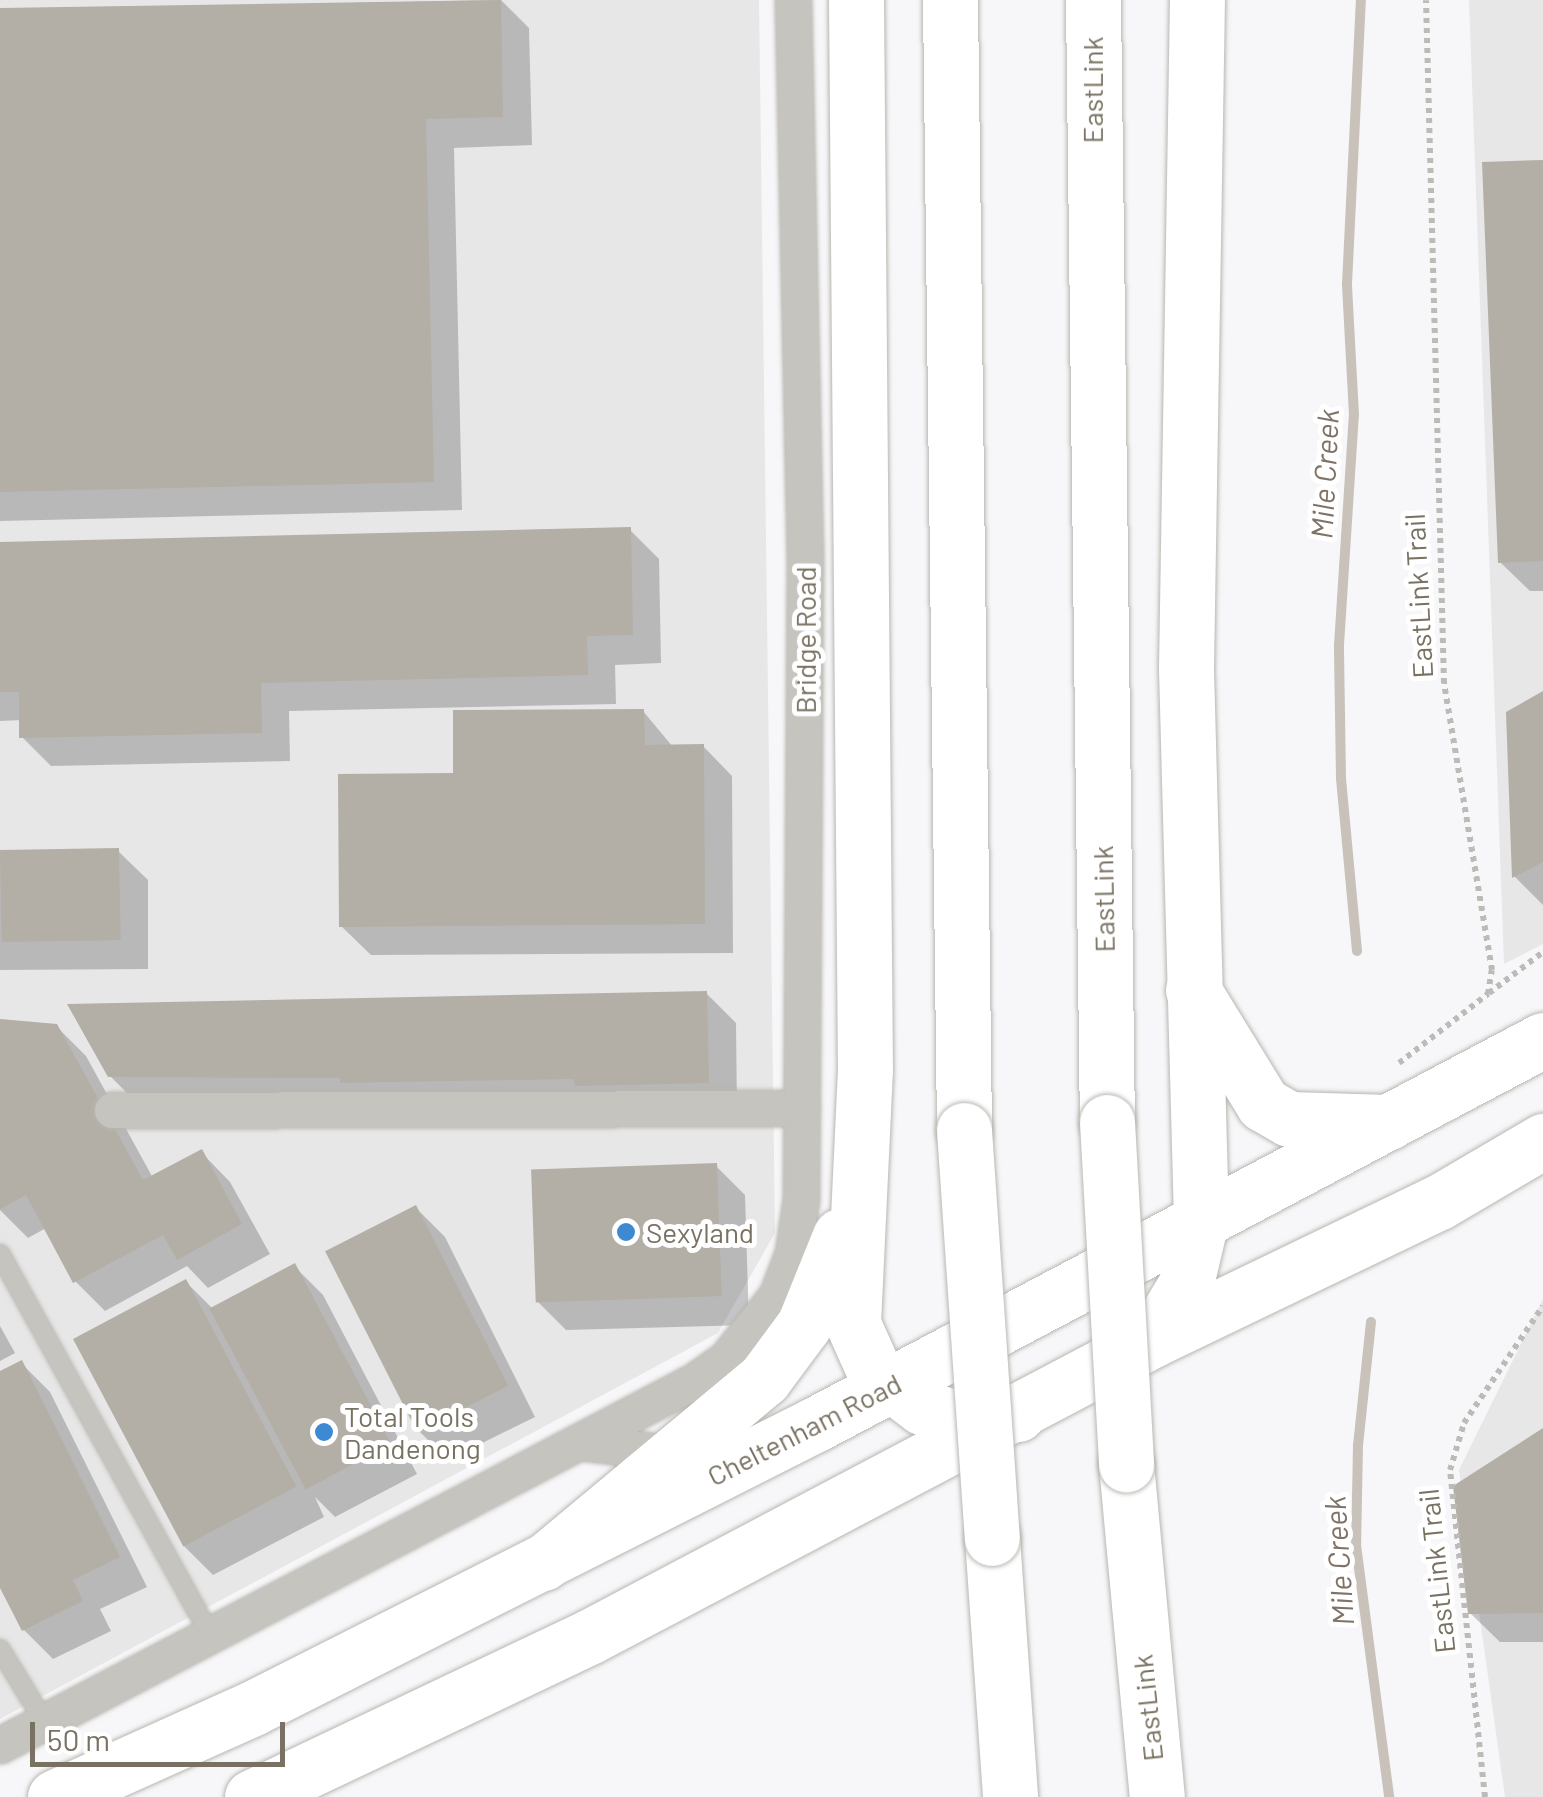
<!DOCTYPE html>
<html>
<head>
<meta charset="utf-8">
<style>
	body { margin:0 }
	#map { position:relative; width:1543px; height:1797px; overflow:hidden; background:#f7f7f9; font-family:Barlow,sans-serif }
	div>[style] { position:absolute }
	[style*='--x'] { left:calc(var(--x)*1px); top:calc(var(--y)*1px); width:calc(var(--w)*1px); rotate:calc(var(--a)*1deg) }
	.built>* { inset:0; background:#e7e7e7 }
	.shadow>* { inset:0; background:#0003 }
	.stream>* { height:10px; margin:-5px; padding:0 5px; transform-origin:5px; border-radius:5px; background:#c9c2bb }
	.building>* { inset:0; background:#b3afa6; transform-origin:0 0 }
	.path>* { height:6px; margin-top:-3px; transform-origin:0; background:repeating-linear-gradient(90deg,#bdbbb7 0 5px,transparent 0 10px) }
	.roads { filter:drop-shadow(0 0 2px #b9b6b0) drop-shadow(0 0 2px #b9b6b0) }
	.lane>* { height:18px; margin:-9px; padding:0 9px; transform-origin:9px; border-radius:9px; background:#c6c4be }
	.street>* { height:35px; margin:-17.5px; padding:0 17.5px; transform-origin:17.5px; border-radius:17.5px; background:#c6c4be }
	.primary>* { height:55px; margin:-27.5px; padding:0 27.5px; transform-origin:27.5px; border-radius:27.5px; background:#fff }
	.highway>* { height:55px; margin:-27.5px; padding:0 27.5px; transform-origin:27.5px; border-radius:27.5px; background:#fff }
	.bridges { filter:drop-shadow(0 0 2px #bab7b2) drop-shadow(0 0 2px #bab7b2) }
	.highway-bridge>* { height:55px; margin:-27.5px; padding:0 27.5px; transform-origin:27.5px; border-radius:27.5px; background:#fff }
	.dots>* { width:28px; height:28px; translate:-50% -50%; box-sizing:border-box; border:5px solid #fff; border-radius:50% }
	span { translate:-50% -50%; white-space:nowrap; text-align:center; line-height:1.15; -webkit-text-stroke:10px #fff; paint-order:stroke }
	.street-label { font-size:28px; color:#797262 }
	.poi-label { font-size:28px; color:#797262 }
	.left { translate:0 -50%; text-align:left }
	.water-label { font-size:30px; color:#7f7367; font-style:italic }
	.scale { position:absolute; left:30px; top:1722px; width:255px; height:45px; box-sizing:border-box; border:5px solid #797262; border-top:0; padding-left:12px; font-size:30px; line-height:35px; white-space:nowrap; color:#797262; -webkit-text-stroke:8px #fff; paint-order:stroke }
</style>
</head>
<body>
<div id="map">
	<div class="built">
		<i style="clip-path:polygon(0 0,759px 0,775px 1233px,718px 1333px,0 1719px)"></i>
		<i style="clip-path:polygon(1469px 0,1543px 0,1543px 944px,1504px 964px)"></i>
		<i style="clip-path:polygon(1543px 1299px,1543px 1797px,1505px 1797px,1459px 1470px)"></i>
	</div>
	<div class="shadow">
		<i style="clip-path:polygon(501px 0,529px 28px,532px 145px,454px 148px,462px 510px,0 521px,0 10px)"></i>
		<i style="clip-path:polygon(1543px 162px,1543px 591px,1530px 591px,1500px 562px)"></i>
		<i style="clip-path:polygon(630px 530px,659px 559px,661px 663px,615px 665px,616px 704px,289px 711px,290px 761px,51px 766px,22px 737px,22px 720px,0 721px,0 544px)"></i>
		<i style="clip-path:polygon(1543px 694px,1543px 905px,1515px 877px,1508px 713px)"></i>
		<i style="clip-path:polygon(643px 711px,673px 747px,703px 746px,732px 776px,733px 953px,371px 955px,341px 926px,455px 776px)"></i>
		<i style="clip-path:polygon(118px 851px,148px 880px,148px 969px,0 970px,0 852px)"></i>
		<i style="clip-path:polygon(706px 993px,736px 1023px,737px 1111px,139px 1105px,110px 1076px)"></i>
		<i style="clip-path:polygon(0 1022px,56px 1026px,86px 1056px,153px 1178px,201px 1152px,230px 1182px,270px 1254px,208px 1288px,187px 1266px,105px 1311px,75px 1281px,46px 1228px,28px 1238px,0 1210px)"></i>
		<i style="clip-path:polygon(716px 1166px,745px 1195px,749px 1325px,566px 1330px,537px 1301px)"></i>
		<i style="clip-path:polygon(416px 1208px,445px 1237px,535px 1417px,448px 1460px,418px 1430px)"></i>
		<i style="clip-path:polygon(294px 1266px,323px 1295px,417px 1474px,335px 1517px,315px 1497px,324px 1517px,213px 1575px,184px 1546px,186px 1282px,212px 1308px)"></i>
		<i style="clip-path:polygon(0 1326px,15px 1353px,0 1361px)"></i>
		<i style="clip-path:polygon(21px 1363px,50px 1392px,147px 1587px,100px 1609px,111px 1631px,53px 1659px,24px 1630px,0 1583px,0 1374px)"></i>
		<i style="clip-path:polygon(1543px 1431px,1543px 1642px,1500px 1642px,1470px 1613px)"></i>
	</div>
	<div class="stream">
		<i style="--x:1357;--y:951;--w:174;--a:-95.3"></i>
		<i style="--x:1341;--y:778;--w:133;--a:-90.9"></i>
		<i style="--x:1339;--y:645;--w:230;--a:-86.3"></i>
		<i style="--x:1354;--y:415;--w:131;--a:-93.1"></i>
		<i style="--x:1347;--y:284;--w:284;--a:-87.2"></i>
		<i style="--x:1371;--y:1322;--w:124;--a:96"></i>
		<i style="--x:1358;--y:1445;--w:100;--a:91.1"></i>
		<i style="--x:1356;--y:1545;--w:254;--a:82.5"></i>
	</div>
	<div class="building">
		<i style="clip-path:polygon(501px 0,503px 117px,426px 119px,434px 482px,0 492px,0 8px)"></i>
		<i style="clip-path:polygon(1543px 160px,1543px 561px,1498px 563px,1482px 162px)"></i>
		<i style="clip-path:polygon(631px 527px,633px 635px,587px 636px,588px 675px,261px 683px,262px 733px,19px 738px,19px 692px,0 692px,0 542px)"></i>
		<i style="clip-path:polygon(1543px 691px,1543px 862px,1512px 878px,1506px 712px)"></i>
		<i style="clip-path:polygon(644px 709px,645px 745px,704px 744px,705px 924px,339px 927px,338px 774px,453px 773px,453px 710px)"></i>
		<i style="left:119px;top:848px;width:92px;height:119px;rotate:89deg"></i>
		<i style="clip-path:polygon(707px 991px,709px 1083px,575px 1086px,574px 1079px,340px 1083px,340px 1078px,108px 1077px,67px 1004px)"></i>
		<i style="clip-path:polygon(0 1019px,57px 1024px,143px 1180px,202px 1149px,242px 1224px,177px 1260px,163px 1235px,73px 1283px,26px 1195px,0 1209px)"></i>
		<i style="left:717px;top:1163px;width:133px;height:186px;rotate:88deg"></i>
		<i style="left:416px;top:1205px;width:203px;height:102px;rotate:63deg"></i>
		<i style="left:295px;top:1263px;width:205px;height:97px;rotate:62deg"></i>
		<i style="left:186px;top:1279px;width:235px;height:128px;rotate:62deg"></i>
		<i style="clip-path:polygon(22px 1360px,120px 1557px,73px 1580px,83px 1601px,22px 1631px,0 1588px,0 1371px)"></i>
		<i style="clip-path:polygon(1543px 1428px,1543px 1613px,1468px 1614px,1453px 1486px)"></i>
	</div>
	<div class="path">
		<i style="--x:1489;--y:993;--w:68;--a:-37.2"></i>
		<i style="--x:1399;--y:1063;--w:113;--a:-37.8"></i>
		<i style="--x:1488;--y:994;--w:24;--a:-81"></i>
		<i style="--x:1492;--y:970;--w:291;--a:-99.5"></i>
		<i style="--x:1444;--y:683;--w:683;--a:-91.51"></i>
		<i style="--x:1485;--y:1797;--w:329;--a:-96.1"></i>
		<i style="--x:1450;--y:1470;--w:49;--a:-73.4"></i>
		<i style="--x:1464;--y:1423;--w:141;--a:-56"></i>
	</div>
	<div class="roads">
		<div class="lane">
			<i style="--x:0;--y:1254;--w:434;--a:61.1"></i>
			<i style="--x:0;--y:1649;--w:84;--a:58.6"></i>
		</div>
		<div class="street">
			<i style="--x:112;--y:1110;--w:690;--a:-0.17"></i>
			<i style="--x:580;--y:1442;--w:98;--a:7.1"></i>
			<i style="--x:0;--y:1745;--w:782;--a:-27.65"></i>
			<i style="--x:693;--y:1382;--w:40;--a:-34.9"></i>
			<i style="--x:726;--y:1359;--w:82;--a:-51.4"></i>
			<i style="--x:777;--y:1295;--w:45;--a:-69.1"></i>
			<i style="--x:793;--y:1253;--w:55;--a:-81.6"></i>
			<i style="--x:801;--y:1199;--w:640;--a:-89.64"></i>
			<i style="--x:805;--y:559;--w:559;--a:-91.23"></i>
		</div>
		<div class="primary">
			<i style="--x:55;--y:1797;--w:217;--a:-24.2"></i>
			<i style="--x:253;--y:1708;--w:631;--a:-26.77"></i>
			<i style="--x:816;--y:1424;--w:822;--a:-27.84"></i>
			<i style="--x:252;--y:1797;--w:373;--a:-25.4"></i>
			<i style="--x:589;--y:1637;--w:637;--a:-27.81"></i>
			<i style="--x:1152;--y:1340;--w:318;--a:-25.7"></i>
			<i style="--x:1439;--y:1202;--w:121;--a:-30.4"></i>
		</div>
		<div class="highway">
			<i style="--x:856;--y:0;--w:1069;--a:89.52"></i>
			<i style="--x:865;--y:1069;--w:255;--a:92.7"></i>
			<i style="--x:853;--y:1324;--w:51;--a:65.9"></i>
			<i style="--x:874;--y:1371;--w:60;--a:36.9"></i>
			<i style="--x:922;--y:1407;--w:39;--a:18"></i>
			<i style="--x:959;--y:1419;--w:59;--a:-4.8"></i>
			<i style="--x:950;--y:0;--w:1130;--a:89.29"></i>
			<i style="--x:1093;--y:0;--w:1122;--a:89.29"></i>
			<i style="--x:1193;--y:990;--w:134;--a:58.4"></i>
			<i style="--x:1263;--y:1104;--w:30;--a:30"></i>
			<i style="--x:1289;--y:1119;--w:100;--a:1.7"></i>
			<i style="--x:1152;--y:1340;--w:66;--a:-58.7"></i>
			<i style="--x:1186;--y:1284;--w:66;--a:-76.8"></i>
			<i style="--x:1201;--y:1220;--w:552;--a:-91.56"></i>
			<i style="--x:1186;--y:668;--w:668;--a:-89.06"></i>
			<i style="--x:1126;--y:1464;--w:334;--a:84.7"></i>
			<i style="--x:992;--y:1538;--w:260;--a:86"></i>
			<i style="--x:543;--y:1563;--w:288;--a:-39.8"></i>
			<i style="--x:764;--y:1379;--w:67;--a:-53.5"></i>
			<i style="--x:804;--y:1325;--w:96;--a:-68"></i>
		</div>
	</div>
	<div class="bridges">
		<div class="highway-bridge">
			<i style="--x:1107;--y:1122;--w:343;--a:86.8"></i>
			<i style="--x:964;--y:1130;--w:409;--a:86.1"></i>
		</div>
	</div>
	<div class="dots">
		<i style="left:626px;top:1232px;background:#3e8ad2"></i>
		<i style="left:324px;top:1432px;background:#3e8ad2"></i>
	</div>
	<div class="street-label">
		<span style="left:1092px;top:90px;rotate:-90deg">EastLink</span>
		<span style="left:1418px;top:596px;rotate:-93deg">EastLink Trail</span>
		<span style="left:805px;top:640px;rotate:-90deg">Bridge Road</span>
		<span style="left:1103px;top:899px;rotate:-91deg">EastLink</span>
		<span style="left:804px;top:1429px;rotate:-27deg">Cheltenham Road</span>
		<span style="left:1436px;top:1571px;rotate:-96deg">EastLink Trail</span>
		<span style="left:1147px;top:1708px;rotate:-96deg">EastLink</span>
	</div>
	<div class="poi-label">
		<span class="left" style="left:646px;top:1232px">Sexyland</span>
		<span class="left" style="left:344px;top:1432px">Total Tools<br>Dandenong</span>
	</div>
	<div class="water-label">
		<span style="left:1324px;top:474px;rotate:-87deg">Mile Creek</span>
		<span style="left:1338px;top:1561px;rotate:-94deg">Mile Creek</span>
	</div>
	<div class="scale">50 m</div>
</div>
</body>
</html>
